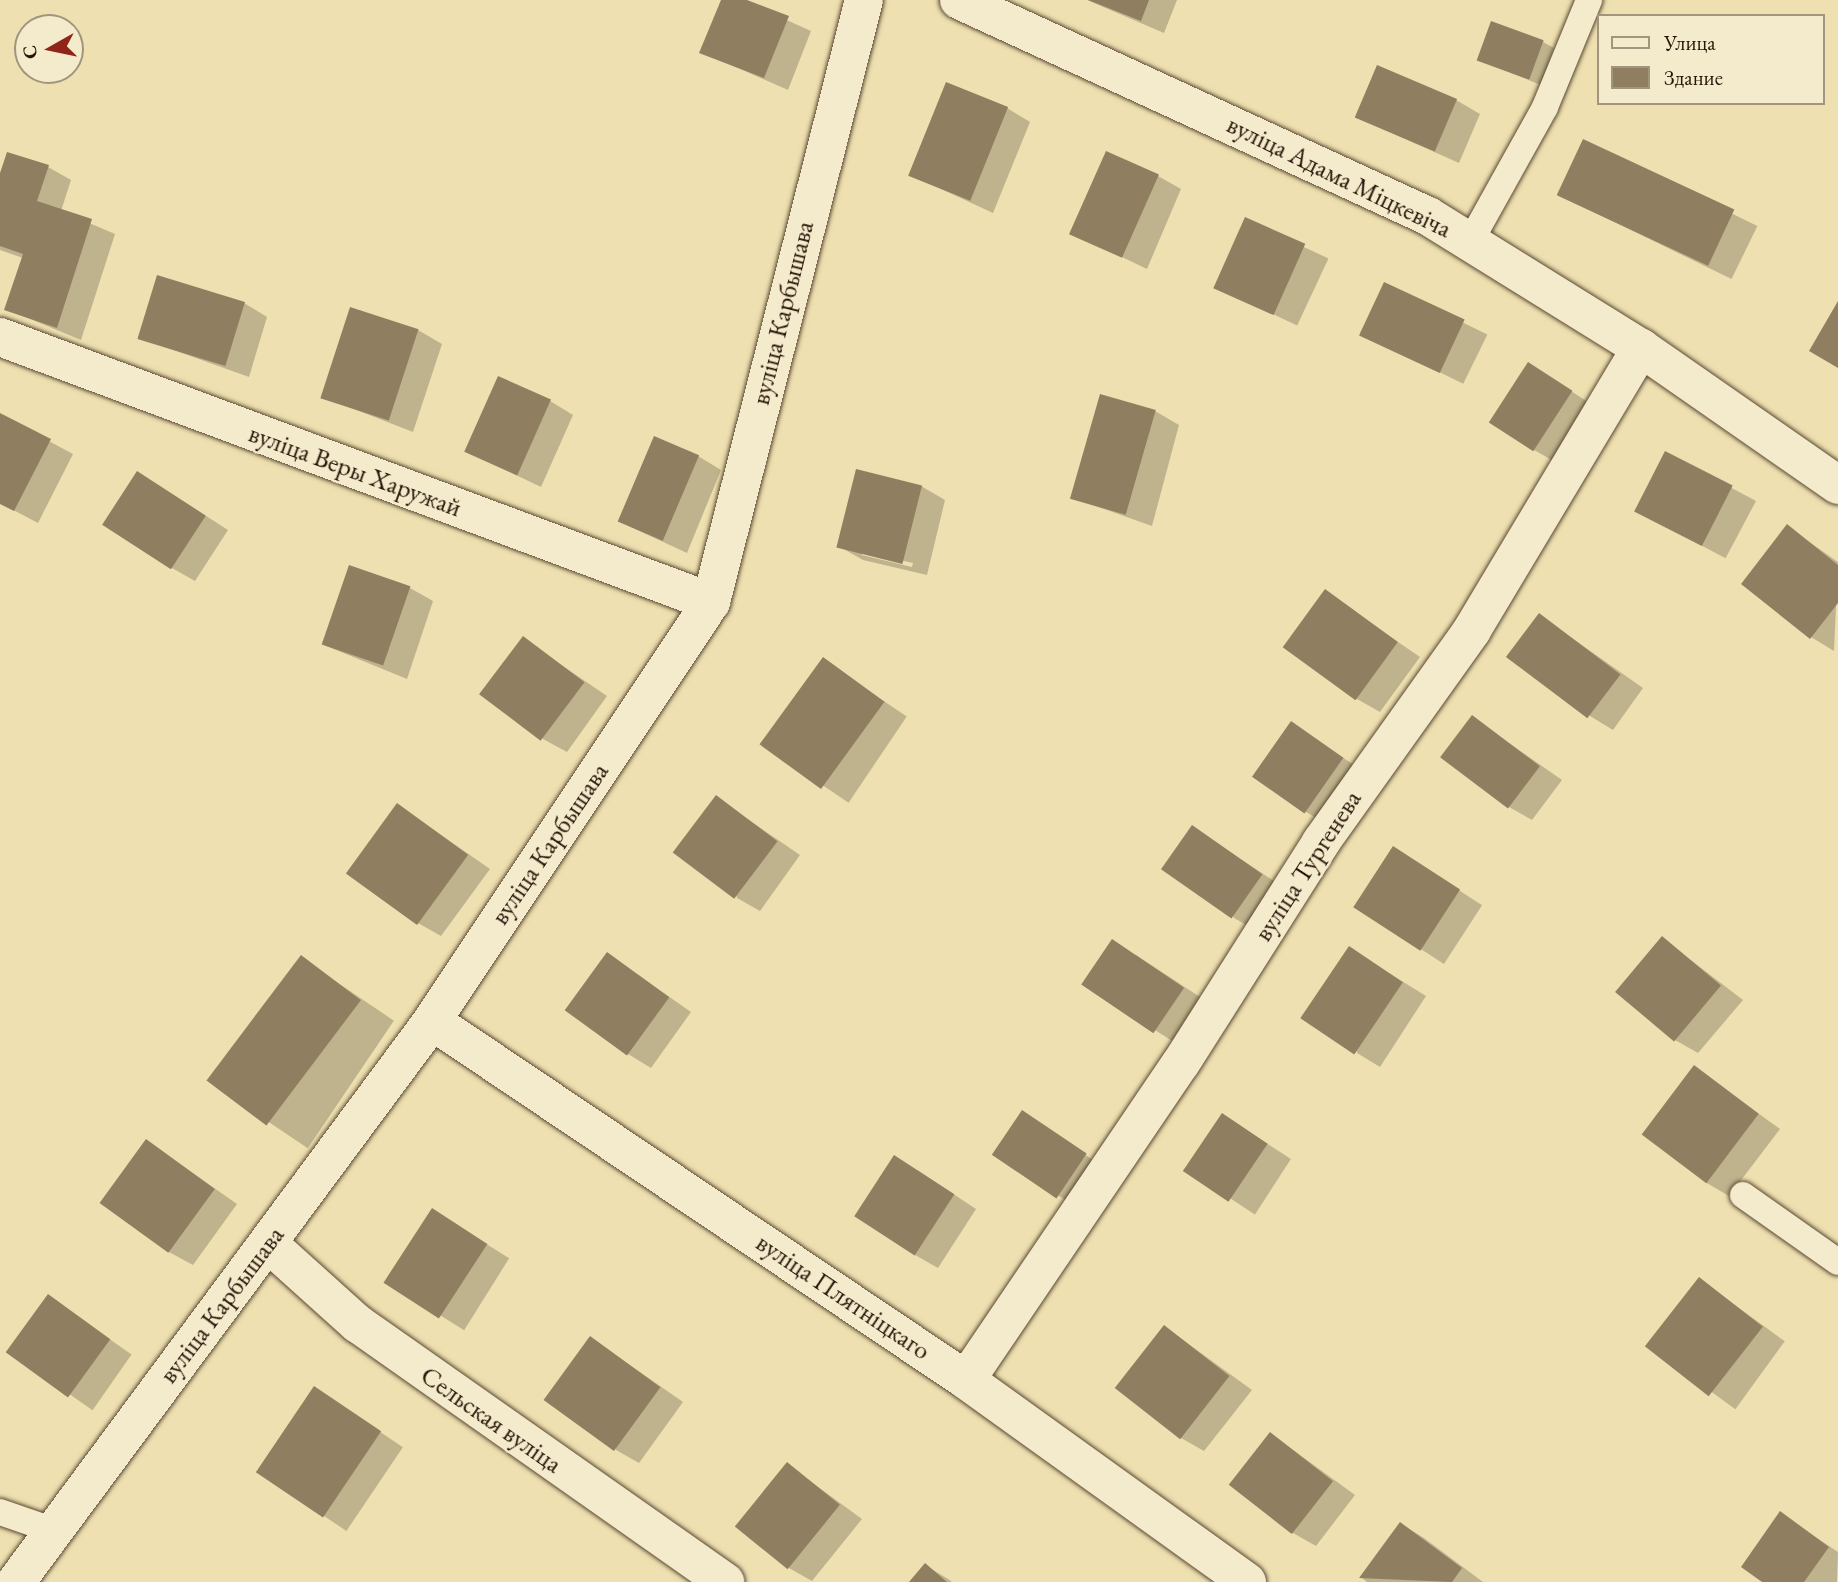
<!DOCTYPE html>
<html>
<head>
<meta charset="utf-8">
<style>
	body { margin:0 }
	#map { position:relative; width:1838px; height:1582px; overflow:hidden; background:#eee0b0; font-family:"EB Garamond",serif }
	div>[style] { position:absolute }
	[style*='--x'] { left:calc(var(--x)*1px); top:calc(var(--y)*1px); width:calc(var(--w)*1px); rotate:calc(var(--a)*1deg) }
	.shadow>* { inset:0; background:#0003; transform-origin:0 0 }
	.building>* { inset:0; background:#8f7f60; transform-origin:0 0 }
	.roads { filter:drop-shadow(0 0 2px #5a4833) drop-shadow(0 0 2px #5a4833) }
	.lane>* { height:26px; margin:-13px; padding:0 13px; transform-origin:13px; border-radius:13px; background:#f4ebcc }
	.street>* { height:38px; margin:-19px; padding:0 19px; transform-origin:19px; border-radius:19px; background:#f4ebcc }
	.secondary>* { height:38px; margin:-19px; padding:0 19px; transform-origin:19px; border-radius:19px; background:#f4ebcc }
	span { translate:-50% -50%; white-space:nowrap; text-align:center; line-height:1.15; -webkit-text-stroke:5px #f4ebcc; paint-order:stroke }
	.street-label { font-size:26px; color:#281509 }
	.legend { position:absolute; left:1597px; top:14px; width:228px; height:91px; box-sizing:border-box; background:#f4ebcc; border:2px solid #a2957e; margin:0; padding:9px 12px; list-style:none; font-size:21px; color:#281509 }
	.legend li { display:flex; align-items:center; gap:14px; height:35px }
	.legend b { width:35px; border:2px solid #a2957e }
	.north { position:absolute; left:14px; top:14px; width:70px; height:70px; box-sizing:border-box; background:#f4ebcc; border:2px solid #a2957e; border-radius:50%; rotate:261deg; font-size:19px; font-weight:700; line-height:28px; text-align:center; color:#281509 }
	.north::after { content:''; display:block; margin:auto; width:24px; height:32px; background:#8f2418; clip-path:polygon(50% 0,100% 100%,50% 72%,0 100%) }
</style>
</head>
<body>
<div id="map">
	<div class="shadow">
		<i style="clip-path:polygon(722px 0,742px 0,811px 31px,788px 90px,702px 52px)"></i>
		<i style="clip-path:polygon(1087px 0,1177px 0,1164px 33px)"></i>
		<i style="clip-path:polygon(1543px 42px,1554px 48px,1541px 85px,1479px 60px)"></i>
		<i style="clip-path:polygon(1456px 100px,1480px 114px,1459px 163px,1358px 118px)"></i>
		<i style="clip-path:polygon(1007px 108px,1030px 122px,993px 213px,911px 175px)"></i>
		<i style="left:1583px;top:141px;width:194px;height:59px;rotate:26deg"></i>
		<i style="clip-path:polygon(48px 167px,71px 180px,61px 211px,115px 234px,81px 340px,6px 309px,23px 258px,0 250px,0 179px)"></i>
		<i style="clip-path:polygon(1158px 176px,1181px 189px,1147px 269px,1072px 233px)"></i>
		<i style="left:1246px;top:220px;width:91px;height:74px;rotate:25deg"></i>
		<i style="left:1384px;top:284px;width:115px;height:55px;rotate:26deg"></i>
		<i style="clip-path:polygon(244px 303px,267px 317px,249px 377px,140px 338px)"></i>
		<i style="clip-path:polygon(418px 330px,442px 344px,413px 432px,323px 397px)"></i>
		<i style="clip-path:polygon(1551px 378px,1594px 406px,1557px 463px,1534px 450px)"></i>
		<i style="clip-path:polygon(550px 401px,573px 415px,541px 487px,466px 451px)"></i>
		<i style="clip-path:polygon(1155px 411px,1179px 425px,1152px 526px,1073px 498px)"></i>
		<i style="clip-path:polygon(0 415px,73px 454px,38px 523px,0 503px)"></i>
		<i style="left:1666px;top:453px;width:102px;height:65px;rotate:28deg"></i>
		<i style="clip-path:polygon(698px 456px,721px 470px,687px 553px,620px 522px)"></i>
		<i style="clip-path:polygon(evenodd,921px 486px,945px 500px,927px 575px,863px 560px,840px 547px,921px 486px,862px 552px,913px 563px,912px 567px,862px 555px,862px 552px)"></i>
		<i style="clip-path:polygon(161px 487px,228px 530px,195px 581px,172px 568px)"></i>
		<i style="clip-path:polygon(1788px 527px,1838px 562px,1834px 651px,1811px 637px)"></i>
		<i style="clip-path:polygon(410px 588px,433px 601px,407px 679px,324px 645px)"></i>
		<i style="clip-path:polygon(1325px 592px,1420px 657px,1380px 712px,1357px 699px)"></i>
		<i style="clip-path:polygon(1539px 615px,1643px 688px,1613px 730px,1590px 716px)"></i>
		<i style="clip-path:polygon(523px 639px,607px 696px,567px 752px,543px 739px)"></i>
		<i style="left:823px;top:660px;width:101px;height:104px;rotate:34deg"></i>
		<i style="clip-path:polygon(1473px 718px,1562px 780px,1532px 820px,1509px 807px)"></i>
		<i style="clip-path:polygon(1291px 724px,1365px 772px,1329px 825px,1306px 812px)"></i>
		<i style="clip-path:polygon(717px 798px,800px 855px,760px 911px,737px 898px)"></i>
		<i style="clip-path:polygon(398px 805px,490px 869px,441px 936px,418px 923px)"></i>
		<i style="clip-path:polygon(1192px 827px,1286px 889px,1257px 931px,1234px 918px)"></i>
		<i style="left:1394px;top:848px;width:105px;height:70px;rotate:33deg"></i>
		<i style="clip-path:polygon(1662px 938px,1743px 1000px,1698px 1053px,1675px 1040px)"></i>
		<i style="clip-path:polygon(1350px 949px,1426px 996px,1380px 1067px,1357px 1053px)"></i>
		<i style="clip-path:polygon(608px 954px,691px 1012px,651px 1068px,628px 1054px)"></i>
		<i style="clip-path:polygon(1136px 955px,1206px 1001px,1177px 1044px,1084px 985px)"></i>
		<i style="left:301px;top:958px;width:112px;height:154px;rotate:34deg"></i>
		<i style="clip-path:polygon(1694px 1067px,1780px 1129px,1729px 1196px,1705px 1182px)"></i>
		<i style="left:1223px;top:1115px;width:81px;height:66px;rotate:33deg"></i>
		<i style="clip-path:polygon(1044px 1127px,1093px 1160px,1081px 1210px,994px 1154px)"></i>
		<i style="clip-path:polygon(147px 1141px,237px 1204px,193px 1265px,169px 1252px)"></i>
		<i style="clip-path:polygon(917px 1170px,976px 1209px,938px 1268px,915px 1255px)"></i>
		<i style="left:432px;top:1210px;width:91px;height:85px;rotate:32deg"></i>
		<i style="left:1699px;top:1279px;width:106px;height:84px;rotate:36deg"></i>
		<i style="left:48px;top:1296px;width:102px;height:68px;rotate:35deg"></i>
		<i style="clip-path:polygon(1165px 1327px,1252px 1390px,1204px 1451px,1181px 1438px)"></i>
		<i style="clip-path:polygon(591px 1338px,683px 1402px,639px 1463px,616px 1450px)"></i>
		<i style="left:315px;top:1388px;width:106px;height:101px;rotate:34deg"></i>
		<i style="clip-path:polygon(1271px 1434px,1355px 1495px,1316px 1546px,1293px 1533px)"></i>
		<i style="clip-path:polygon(788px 1465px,862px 1519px,812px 1581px,789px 1568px)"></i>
		<i style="clip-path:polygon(1781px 1514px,1838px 1552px,1837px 1582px,1765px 1582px)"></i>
		<i style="clip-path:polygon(1401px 1524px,1424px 1538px,1483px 1582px,1367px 1582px,1362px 1578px)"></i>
		<i style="clip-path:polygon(925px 1565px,948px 1579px,952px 1582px,911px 1582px)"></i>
	</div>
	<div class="building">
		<i style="clip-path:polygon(721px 0,747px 0,789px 16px,764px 78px,699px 53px)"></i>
		<i style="clip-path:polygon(1088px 0,1149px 0,1141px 21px)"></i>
		<i style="left:1491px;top:21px;width:56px;height:42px;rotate:20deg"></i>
		<i style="left:1377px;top:65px;width:87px;height:57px;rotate:23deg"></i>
		<i style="left:946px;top:82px;width:67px;height:101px;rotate:22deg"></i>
		<i style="left:1583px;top:139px;width:167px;height:62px;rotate:25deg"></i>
		<i style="left:1106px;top:151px;width:58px;height:91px;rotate:24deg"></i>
		<i style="clip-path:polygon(7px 152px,49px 165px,37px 201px,92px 219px,57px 328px,4px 310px,23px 254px,0 246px,0 173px)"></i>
		<i style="left:1245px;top:217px;width:66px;height:78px;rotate:24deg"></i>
		<i style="left:157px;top:275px;width:92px;height:67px;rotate:17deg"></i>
		<i style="left:1384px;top:282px;width:89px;height:59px;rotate:25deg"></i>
		<i style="clip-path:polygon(1838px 301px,1838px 368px,1809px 351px)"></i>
		<i style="left:350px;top:307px;width:72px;height:96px;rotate:18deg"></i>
		<i style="left:1528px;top:362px;width:53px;height:72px;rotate:33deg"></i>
		<i style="left:498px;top:376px;width:58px;height:83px;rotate:24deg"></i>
		<i style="left:1100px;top:394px;width:58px;height:109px;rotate:16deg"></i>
		<i style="clip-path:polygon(0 413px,51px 439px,14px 511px,0 504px)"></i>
		<i style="left:654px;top:436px;width:49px;height:93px;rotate:23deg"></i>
		<i style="left:1665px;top:451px;width:76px;height:68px;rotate:27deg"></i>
		<i style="left:856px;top:469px;width:68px;height:81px;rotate:14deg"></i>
		<i style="left:137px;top:471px;width:82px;height:64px;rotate:33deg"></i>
		<i style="clip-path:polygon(1787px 524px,1838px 565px,1838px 603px,1810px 639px,1741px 584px)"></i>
		<i style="left:349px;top:565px;width:65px;height:84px;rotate:19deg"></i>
		<i style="left:1325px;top:589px;width:90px;height:72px;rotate:36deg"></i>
		<i style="left:1539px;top:613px;width:102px;height:55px;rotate:37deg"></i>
		<i style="left:523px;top:636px;width:77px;height:73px;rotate:37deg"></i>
		<i style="left:823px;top:657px;width:76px;height:108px;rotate:36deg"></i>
		<i style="left:1472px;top:715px;width:85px;height:53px;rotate:37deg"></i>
		<i style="left:1291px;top:721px;width:64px;height:68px;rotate:35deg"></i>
		<i style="left:716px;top:795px;width:77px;height:72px;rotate:37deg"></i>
		<i style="left:397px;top:803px;width:88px;height:87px;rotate:36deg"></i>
		<i style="left:1192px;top:825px;width:86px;height:54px;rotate:35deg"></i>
		<i style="left:1393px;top:846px;width:80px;height:73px;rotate:33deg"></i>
		<i style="left:1662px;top:936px;width:77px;height:73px;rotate:40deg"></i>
		<i style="left:1112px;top:939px;width:87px;height:55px;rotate:34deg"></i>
		<i style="left:1349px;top:946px;width:65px;height:87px;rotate:34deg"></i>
		<i style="left:607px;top:952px;width:77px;height:72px;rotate:36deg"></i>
		<i style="left:301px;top:955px;width:75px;height:157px;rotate:37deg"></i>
		<i style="left:1694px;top:1065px;width:81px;height:87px;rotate:37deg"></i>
		<i style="left:1022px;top:1110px;width:78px;height:54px;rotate:34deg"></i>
		<i style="left:1222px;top:1113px;width:55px;height:70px;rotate:34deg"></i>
		<i style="left:146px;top:1139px;width:85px;height:79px;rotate:36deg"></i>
		<i style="left:894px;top:1155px;width:72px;height:73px;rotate:33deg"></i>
		<i style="left:432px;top:1208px;width:66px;height:89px;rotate:33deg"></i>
		<i style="left:1699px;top:1277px;width:81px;height:88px;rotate:38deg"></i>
		<i style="left:48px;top:1294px;width:77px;height:72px;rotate:36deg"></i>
		<i style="left:1164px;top:1325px;width:83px;height:80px;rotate:38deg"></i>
		<i style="left:590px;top:1336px;width:87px;height:79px;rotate:36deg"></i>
		<i style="left:314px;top:1386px;width:81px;height:104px;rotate:34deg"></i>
		<i style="left:1270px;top:1432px;width:80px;height:67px;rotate:38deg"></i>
		<i style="left:787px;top:1462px;width:68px;height:83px;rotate:39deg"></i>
		<i style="clip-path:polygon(1780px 1511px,1829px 1547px,1804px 1582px,1762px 1582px,1741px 1567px)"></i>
		<i style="clip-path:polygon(1400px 1522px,1462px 1568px,1452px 1582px,1359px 1578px)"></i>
		<i style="clip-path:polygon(925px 1563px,947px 1582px,909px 1582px)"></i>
	</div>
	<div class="roads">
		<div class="lane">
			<i style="--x:1470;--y:242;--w:154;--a:-60.9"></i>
			<i style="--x:1545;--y:107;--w:116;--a:-67.6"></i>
			<i style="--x:1743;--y:1195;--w:116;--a:35.2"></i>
			<i style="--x:0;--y:1512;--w:55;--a:19.1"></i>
		</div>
		<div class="street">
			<i style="--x:0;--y:337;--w:759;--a:20.44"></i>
			<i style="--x:432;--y:1021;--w:643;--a:33.91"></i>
			<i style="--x:966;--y:1380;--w:346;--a:35.7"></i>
			<i style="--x:269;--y:1244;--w:120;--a:42"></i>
			<i style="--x:358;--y:1324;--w:449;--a:35.1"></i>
			<i style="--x:966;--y:1380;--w:383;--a:-55.9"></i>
			<i style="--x:1181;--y:1063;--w:262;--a:-57.6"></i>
			<i style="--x:1321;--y:842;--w:260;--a:-54.5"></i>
			<i style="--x:1472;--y:630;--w:329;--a:-59.1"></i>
			<i style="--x:16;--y:1582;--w:698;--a:-53.44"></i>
			<i style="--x:432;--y:1021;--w:503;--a:-56.34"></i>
			<i style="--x:711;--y:602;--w:621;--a:-75.74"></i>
		</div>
		<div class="secondary">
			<i style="--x:959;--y:0;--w:516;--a:24.73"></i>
			<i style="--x:1428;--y:216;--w:251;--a:31.8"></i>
			<i style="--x:1641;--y:348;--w:240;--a:34.8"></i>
		</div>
	</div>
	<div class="street-label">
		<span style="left:1339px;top:177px;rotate:26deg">вуліца Адама Міцкевіча</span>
		<span style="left:783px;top:313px;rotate:-76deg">вуліца Карбышава</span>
		<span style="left:355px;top:471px;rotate:20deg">вуліца Веры Харужай</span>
		<span style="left:550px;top:844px;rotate:-56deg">вуліца Карбышава</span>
		<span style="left:1308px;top:866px;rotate:-57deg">вуліца Тургенева</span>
		<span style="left:843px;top:1297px;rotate:34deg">вуліца Плятніцкаго</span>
		<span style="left:222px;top:1305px;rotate:-53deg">вуліца Карбышава</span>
		<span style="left:491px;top:1420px;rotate:35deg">Сельская вуліца</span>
	</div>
	<ul class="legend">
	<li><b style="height:9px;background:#f4ebcc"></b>Улица</li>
	<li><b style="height:19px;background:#8f7f60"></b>Здание</li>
	</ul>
	<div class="north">С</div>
</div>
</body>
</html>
